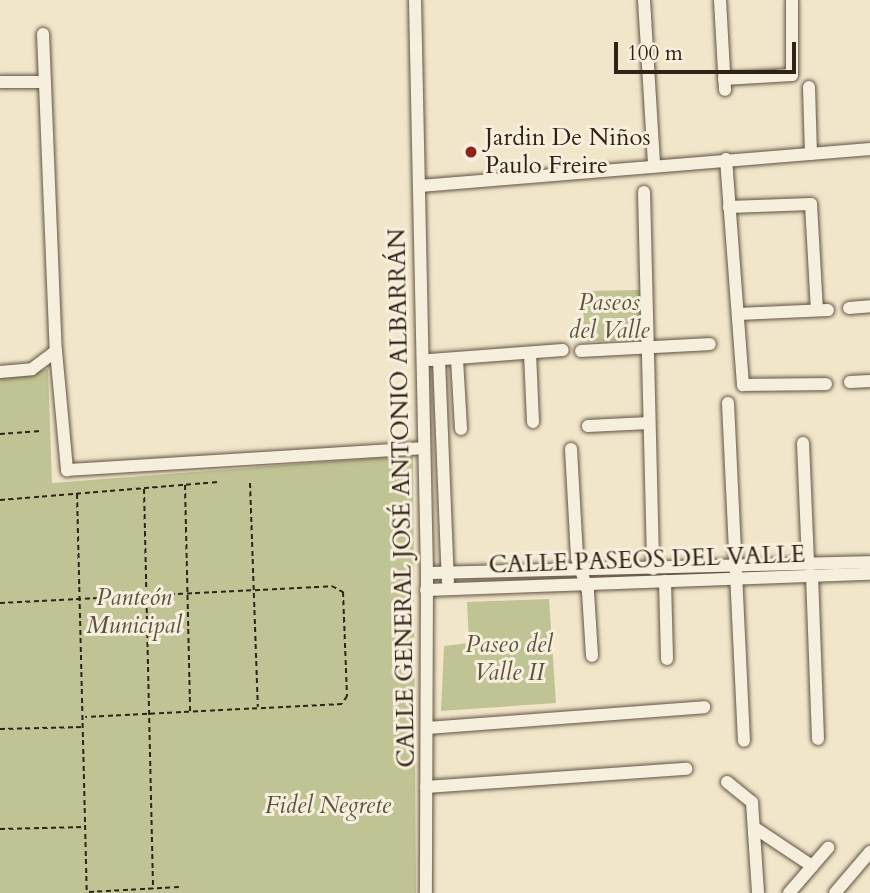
<!DOCTYPE html>
<html>
<head>
<meta charset="utf-8">
<style>
	body { margin:0 }
	#map { position:relative; width:870px; height:893px; overflow:hidden; background:#f2e6ca; font-family:Cardo,serif }
	div>[style] { position:absolute }
	[style*='--x'] { left:calc(var(--x)*1px); top:calc(var(--y)*1px); width:calc(var(--w)*1px); rotate:calc(var(--a)*1deg) }
	.green>* { inset:0; background:#c0c393; transform-origin:0 0 }
	.path>* { height:2px; margin-top:-1px; transform-origin:0; background:repeating-linear-gradient(90deg,#312216 0 5px,transparent 0 8.5px) }
	.roads { filter:drop-shadow(0 0 2px #615343) drop-shadow(0 0 2px #615343) }
	.minor>* { height:12px; margin:-6px; padding:0 6px; transform-origin:6px; border-radius:6px; background:#f7efdd }
	.dots>* { width:19px; height:19px; translate:-50% -50%; box-sizing:border-box; border:4px solid #f7efdd; border-radius:50% }
	span { translate:-50% -50%; white-space:nowrap; text-align:center; line-height:1.15; -webkit-text-stroke:6px #f7efdd; paint-order:stroke }
	.poi-label { font-size:24px; color:#312216 }
	.left { translate:0 -50%; text-align:left }
	.park-label { font-size:24px; color:#5c523c; font-style:italic }
	.street-label { font-size:24px; color:#312216 }
	.scale { position:absolute; left:614px; top:42px; width:182px; height:32px; box-sizing:border-box; border:4px solid #312216; border-top:0; padding-left:9px; font-size:21px; line-height:24px; white-space:nowrap; color:#312216; -webkit-text-stroke:5px #f7efdd; paint-order:stroke }
</style>
</head>
<body>
<div id="map">
	<div class="green">
		<i style="left:640px;top:290px;width:50px;height:57px;rotate:89deg"></i>
		<i style="clip-path:polygon(48px 369px,52px 483px,413px 455px,416px 893px,0 893px,0 374px)"></i>
		<i style="clip-path:polygon(549px 599px,556px 703px,441px 711px,444px 646px,469px 643px,467px 602px)"></i>
	</div>
	<div class="path">
		<i style="--x:0;--y:434;--w:41;--a:-4.2"></i>
		<i style="--x:250;--y:483;--w:224;--a:88"></i>
		<i style="--x:185;--y:485;--w:226;--a:88.7"></i>
		<i style="--x:144;--y:489;--w:400;--a:88.7"></i>
		<i style="--x:77;--y:494;--w:399;--a:88.6"></i>
		<i style="--x:0;--y:500;--w:219;--a:-4.7"></i>
		<i style="--x:0;--y:603;--w:332;--a:-2.9"></i>
		<i style="--x:332;--y:586;--w:13;--a:29"></i>
		<i style="--x:343;--y:592;--w:104;--a:87.8"></i>
		<i style="--x:347;--y:696;--w:9;--a:122"></i>
		<i style="--x:342;--y:704;--w:257;--a:177.1"></i>
		<i style="--x:0;--y:729;--w:84;--a:-1.4"></i>
		<i style="--x:0;--y:829;--w:85;--a:-1.3"></i>
		<i style="--x:89;--y:892;--w:90;--a:-3.2"></i>
	</div>
	<div class="roads">
		<div class="minor">
			<i style="--x:415;--y:0;--w:573;--a:88.8"></i>
			<i style="--x:427;--y:573;--w:320;--a:90.2"></i>
			<i style="--x:644;--y:0;--w:165;--a:86.5"></i>
			<i style="--x:720;--y:0;--w:90;--a:86.8"></i>
			<i style="--x:43;--y:34;--w:317;--a:87.7"></i>
			<i style="--x:56;--y:351;--w:120;--a:84.7"></i>
			<i style="--x:67;--y:470;--w:357;--a:-3.5"></i>
			<i style="--x:724;--y:79;--w:68;--a:-3.4"></i>
			<i style="--x:792;--y:75;--w:75;--a:-90"></i>
			<i style="--x:0;--y:82;--w:45;--a:0"></i>
			<i style="--x:809;--y:87;--w:67;--a:88.3"></i>
			<i style="--x:726;--y:159;--w:227;--a:85.7"></i>
			<i style="--x:743;--y:385;--w:83;--a:-0.7"></i>
			<i style="--x:420;--y:186;--w:452;--a:-4.7"></i>
			<i style="--x:644;--y:192;--w:377;--a:88.6"></i>
			<i style="--x:729;--y:207;--w:82;--a:-2.1"></i>
			<i style="--x:811;--y:204;--w:106;--a:86.8"></i>
			<i style="--x:849;--y:308;--w:21;--a:-5"></i>
			<i style="--x:738;--y:314;--w:90;--a:-2.5"></i>
			<i style="--x:581;--y:351;--w:129;--a:-3.1"></i>
			<i style="--x:530;--y:353;--w:69;--a:87.5"></i>
			<i style="--x:457;--y:359;--w:70;--a:86.7"></i>
			<i style="--x:430;--y:360;--w:133;--a:-4.3"></i>
			<i style="--x:439;--y:360;--w:222;--a:87.7"></i>
			<i style="--x:0;--y:372;--w:32;--a:-5"></i>
			<i style="--x:32;--y:369;--w:30;--a:-37"></i>
			<i style="--x:850;--y:382;--w:20;--a:-3"></i>
			<i style="--x:728;--y:403;--w:338;--a:87.3"></i>
			<i style="--x:588;--y:426;--w:61;--a:-2.8"></i>
			<i style="--x:803;--y:443;--w:121;--a:87.6"></i>
			<i style="--x:571;--y:449;--w:109;--a:86.8"></i>
			<i style="--x:577;--y:558;--w:36;--a:72"></i>
			<i style="--x:588;--y:592;--w:64;--a:86.4"></i>
			<i style="--x:427;--y:573;--w:443;--a:-1.4"></i>
			<i style="--x:812;--y:575;--w:164;--a:87.9"></i>
			<i style="--x:665;--y:581;--w:78;--a:88.5"></i>
			<i style="--x:426;--y:590;--w:444;--a:-2.1"></i>
			<i style="--x:427;--y:728;--w:278;--a:-4.3"></i>
			<i style="--x:727;--y:782;--w:32;--a:39"></i>
			<i style="--x:752;--y:802;--w:91;--a:86.2"></i>
			<i style="--x:426;--y:787;--w:261;--a:-4"></i>
			<i style="--x:755;--y:828;--w:69;--a:33.7"></i>
			<i style="--x:789;--y:893;--w:60;--a:-49.1"></i>
			<i style="--x:835;--y:893;--w:54;--a:-49.5"></i>
		</div>
	</div>
	<div class="dots">
		<i style="left:471px;top:152px;background:#8f2418"></i>
	</div>
	<div class="poi-label">
		<span class="left" style="left:485px;top:152px">Jardin De Niños<br>Paulo Freire</span>
	</div>
	<div class="park-label">
		<span style="left:609px;top:317px">Paseos<br>del Valle</span>
		<span style="left:134px;top:612px">Panteón<br>Municipal</span>
		<span style="left:509px;top:659px">Paseo del<br>Valle II</span>
		<span style="left:328px;top:806px">Fidel Negrete</span>
	</div>
	<div class="street-label">
		<span style="left:402px;top:498px;rotate:-91deg">CALLE GENERAL JOSÉ ANTONIO ALBARRÁN</span>
		<span style="left:647px;top:560px;rotate:-2deg">CALLE PASEOS DEL VALLE</span>
	</div>
	<div class="scale">100 m</div>
</div>
</body>
</html>
